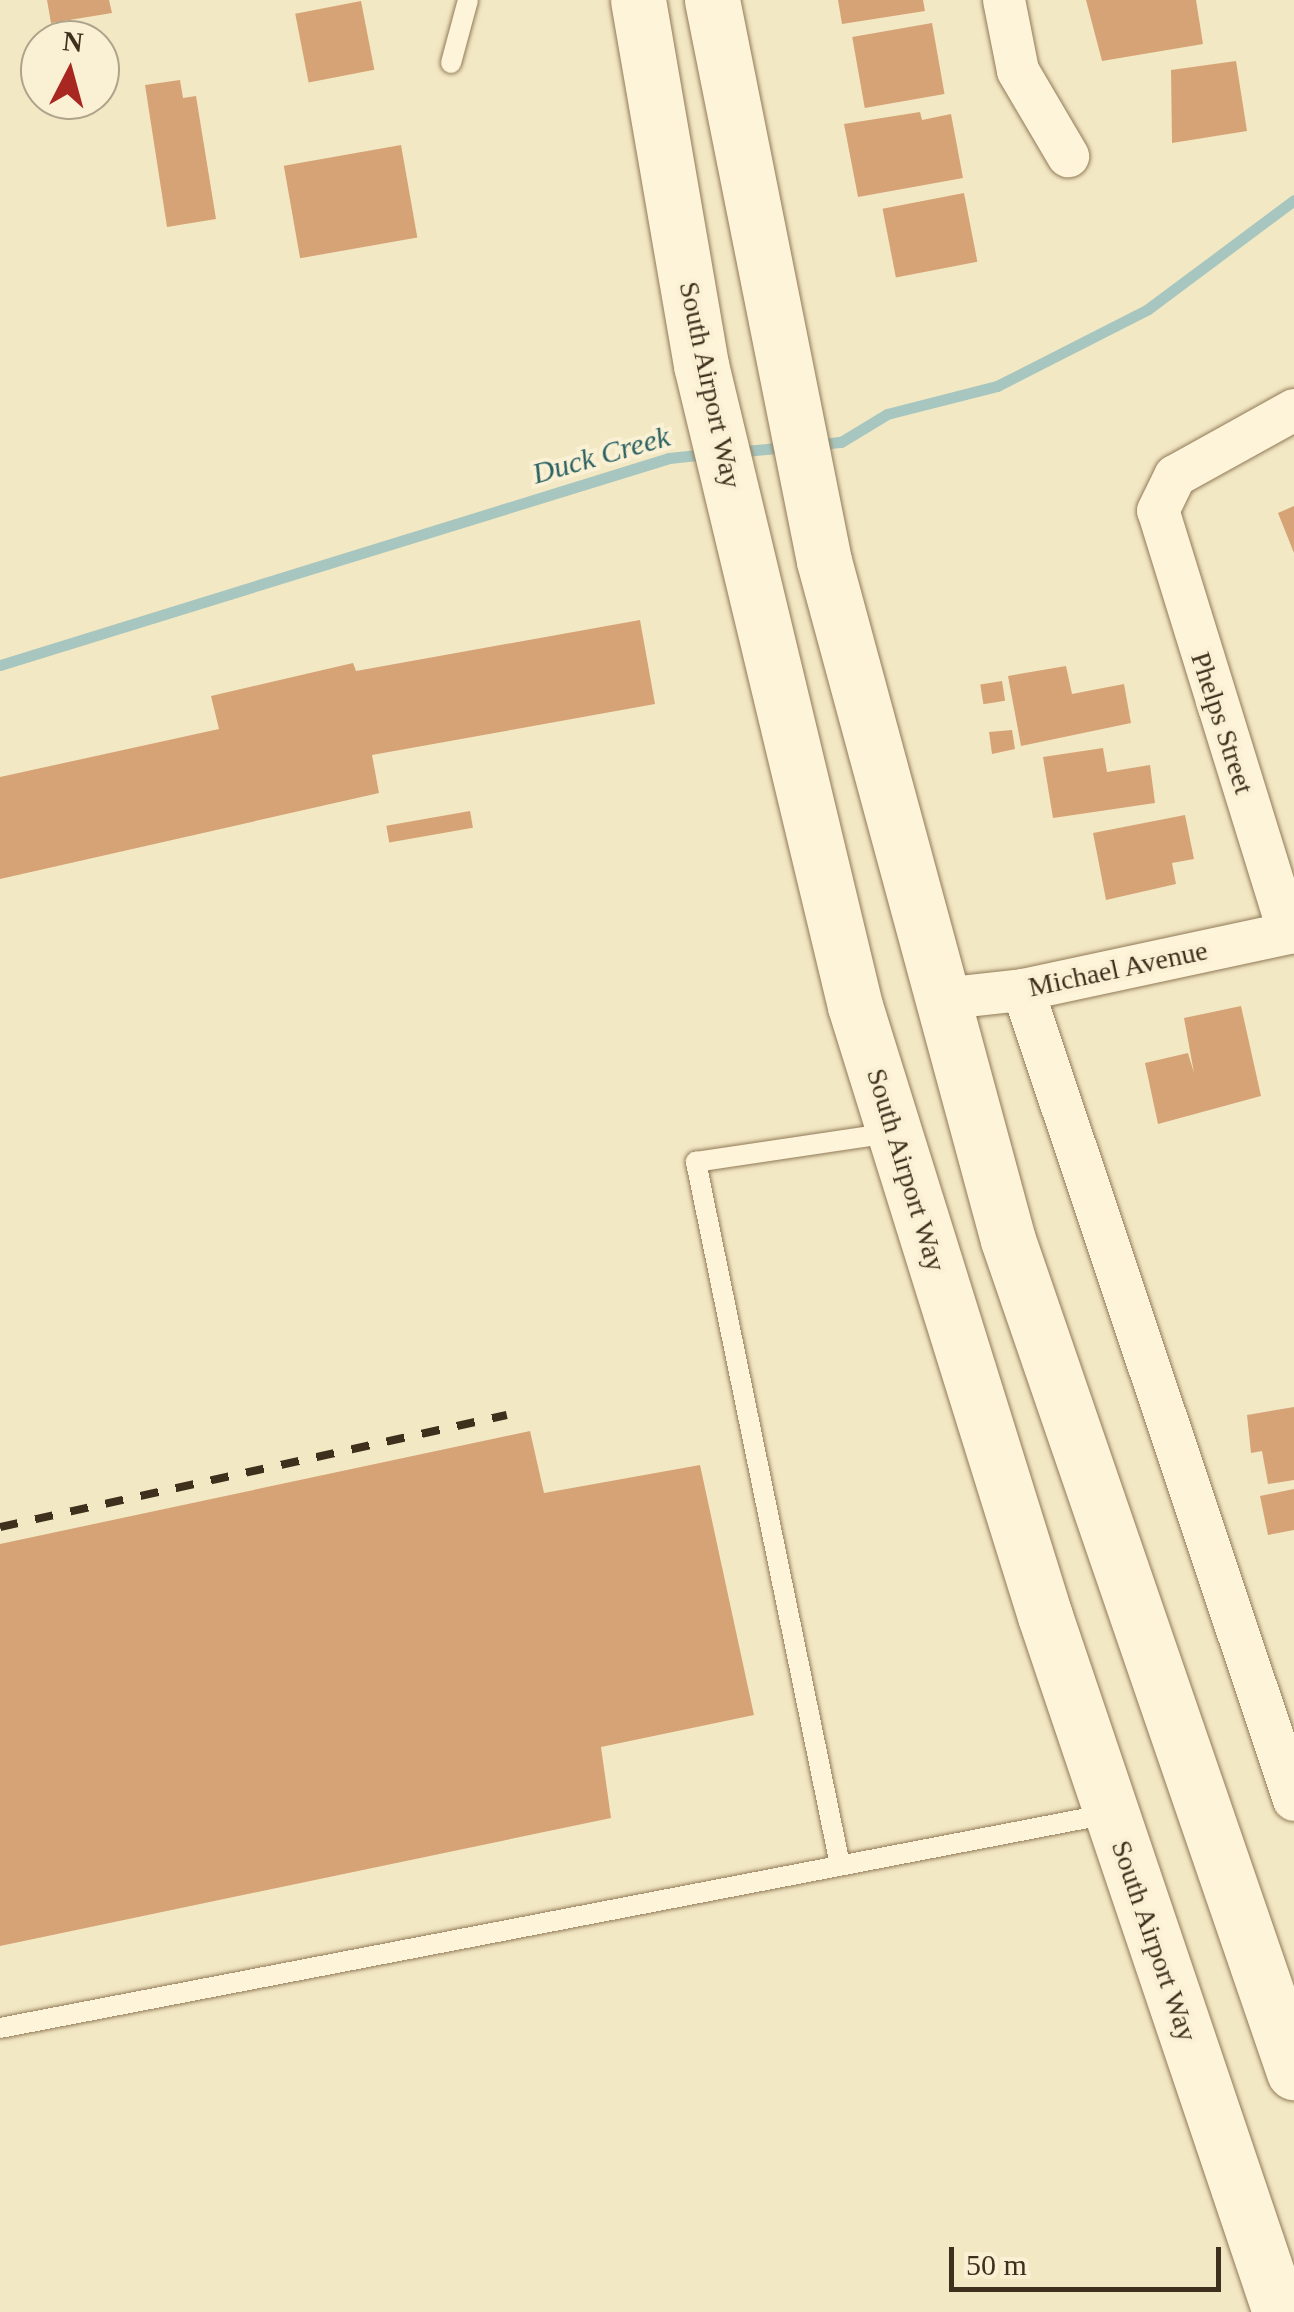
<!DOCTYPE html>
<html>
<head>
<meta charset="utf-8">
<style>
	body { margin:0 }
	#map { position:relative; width:1294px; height:2312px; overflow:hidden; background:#f3e8c4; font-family:"Times New Roman",serif }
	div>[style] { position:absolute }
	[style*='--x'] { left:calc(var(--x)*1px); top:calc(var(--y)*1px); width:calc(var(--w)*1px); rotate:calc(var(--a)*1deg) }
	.stream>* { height:11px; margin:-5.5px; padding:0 5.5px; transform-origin:5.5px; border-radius:5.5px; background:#a7c6bf }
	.building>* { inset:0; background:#d6a376; transform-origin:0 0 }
	.roads { filter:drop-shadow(0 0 2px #917a58) drop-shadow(0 0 2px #917a58) }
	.service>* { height:20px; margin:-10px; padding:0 10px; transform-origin:10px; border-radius:10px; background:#fdf4d9 }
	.minor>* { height:42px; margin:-21px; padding:0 21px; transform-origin:21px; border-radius:21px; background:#fdf4d9 }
	.secondary>* { height:55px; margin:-27.5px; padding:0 27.5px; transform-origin:27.5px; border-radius:27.5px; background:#fdf4d9 }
	.rail>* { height:8px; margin-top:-4px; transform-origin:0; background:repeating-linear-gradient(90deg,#3f301d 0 18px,transparent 0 36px) }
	span { translate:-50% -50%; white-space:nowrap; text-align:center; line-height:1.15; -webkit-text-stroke:8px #faf1d5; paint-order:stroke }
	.street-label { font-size:28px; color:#3f301d }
	.water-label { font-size:30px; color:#2b6161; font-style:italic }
	.north { position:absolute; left:20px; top:20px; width:100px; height:100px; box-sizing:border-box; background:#faf1d5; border:2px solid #afa48b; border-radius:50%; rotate:6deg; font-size:28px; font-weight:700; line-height:40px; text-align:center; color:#3f301d }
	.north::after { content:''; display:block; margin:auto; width:35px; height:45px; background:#a82720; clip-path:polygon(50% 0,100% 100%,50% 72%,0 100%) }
	.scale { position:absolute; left:949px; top:2247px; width:272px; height:45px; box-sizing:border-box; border:5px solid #3f301d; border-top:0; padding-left:12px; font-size:30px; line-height:35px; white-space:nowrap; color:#3f301d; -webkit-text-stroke:8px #faf1d5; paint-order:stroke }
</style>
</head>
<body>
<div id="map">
	<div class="stream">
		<i style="--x:815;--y:445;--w:26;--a:-7"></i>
		<i style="--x:841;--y:442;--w:54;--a:-31.3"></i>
		<i style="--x:887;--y:414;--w:114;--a:-14.3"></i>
		<i style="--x:997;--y:386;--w:169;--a:-27"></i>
		<i style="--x:1148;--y:309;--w:182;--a:-36.7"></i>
		<i style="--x:735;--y:452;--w:51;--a:-5.6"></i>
		<i style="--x:0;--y:665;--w:700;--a:-17.19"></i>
		<i style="--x:669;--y:458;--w:38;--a:-6"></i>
	</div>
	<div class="building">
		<i style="clip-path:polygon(47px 0,109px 0,112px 13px,51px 23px)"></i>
		<i style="clip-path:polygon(838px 0,923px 0,925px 11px,842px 24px)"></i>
		<i style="clip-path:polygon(1086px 0,1196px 0,1203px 44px,1102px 61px)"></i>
		<i style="left:361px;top:1px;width:70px;height:67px;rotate:79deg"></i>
		<i style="left:932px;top:23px;width:72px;height:81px;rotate:80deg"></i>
		<i style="clip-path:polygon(1236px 61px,1247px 131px,1172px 143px,1171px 70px)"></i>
		<i style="clip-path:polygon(180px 80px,183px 98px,196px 96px,216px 219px,167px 227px,145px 85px)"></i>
		<i style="clip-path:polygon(920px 112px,922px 120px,951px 114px,963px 178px,858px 197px,844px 124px)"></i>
		<i style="left:401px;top:145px;width:94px;height:119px;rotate:80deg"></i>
		<i style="left:964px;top:193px;width:70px;height:83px;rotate:79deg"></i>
		<i style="clip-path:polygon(1294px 506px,1294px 553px,1278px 513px)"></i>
		<i style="clip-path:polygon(640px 620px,655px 704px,372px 755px,379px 793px,0 879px,0 777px,219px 729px,211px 696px,353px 663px,356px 671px)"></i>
		<i style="clip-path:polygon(1066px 666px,1072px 694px,1124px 684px,1131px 723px,1021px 746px,1008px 676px)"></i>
		<i style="left:1002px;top:681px;width:20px;height:22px;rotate:81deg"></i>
		<i style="clip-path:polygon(1012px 730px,1015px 749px,992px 754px,989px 732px)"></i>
		<i style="clip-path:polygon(1103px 748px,1107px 772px,1150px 765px,1155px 803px,1053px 818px,1043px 757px)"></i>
		<i style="left:470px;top:811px;width:17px;height:85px;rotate:80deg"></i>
		<i style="clip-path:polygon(1185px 815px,1194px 859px,1172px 863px,1176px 884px,1106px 900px,1093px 833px)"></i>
		<i style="clip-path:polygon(1241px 1006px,1261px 1096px,1158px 1124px,1145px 1063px,1188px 1053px,1194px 1073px,1184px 1018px)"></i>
		<i style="clip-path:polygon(1294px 1407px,1294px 1480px,1268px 1484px,1262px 1451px,1251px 1453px,1247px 1415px)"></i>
		<i style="clip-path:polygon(530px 1431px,544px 1493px,700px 1465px,754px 1715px,601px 1747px,611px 1818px,0 1946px,0 1544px)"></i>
		<i style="clip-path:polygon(1294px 1489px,1294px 1530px,1268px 1535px,1260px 1496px)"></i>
	</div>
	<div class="roads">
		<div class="service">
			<i style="--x:451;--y:63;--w:65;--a:-74.9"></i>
			<i style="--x:840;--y:1865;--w:718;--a:-101.58"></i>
			<i style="--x:696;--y:1162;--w:196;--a:-8.5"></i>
			<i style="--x:0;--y:2028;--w:1128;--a:-10.93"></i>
		</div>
		<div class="minor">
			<i style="--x:1004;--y:0;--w:72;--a:78.8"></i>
			<i style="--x:1018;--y:71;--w:99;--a:59.5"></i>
			<i style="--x:1289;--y:933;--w:442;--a:-107.2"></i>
			<i style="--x:1158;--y:511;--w:39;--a:-64"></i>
			<i style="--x:1175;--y:476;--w:136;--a:-29"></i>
			<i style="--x:1023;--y:990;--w:854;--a:71.5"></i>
			<i style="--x:941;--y:999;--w:82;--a:-6.3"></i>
			<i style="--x:1023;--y:990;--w:277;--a:-12.1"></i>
		</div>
		<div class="secondary">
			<i style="--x:638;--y:0;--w:370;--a:80.2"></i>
			<i style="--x:701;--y:365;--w:659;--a:76.49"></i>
			<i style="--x:855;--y:1006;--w:639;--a:72.7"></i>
			<i style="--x:1045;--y:1616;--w:735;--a:71.34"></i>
			<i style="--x:712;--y:0;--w:572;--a:78.71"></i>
			<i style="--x:824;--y:561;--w:703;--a:74.84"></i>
			<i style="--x:1008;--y:1240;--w:880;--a:71.03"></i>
		</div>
	</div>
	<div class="rail">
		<i style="--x:0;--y:1527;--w:519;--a:-12.46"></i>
	</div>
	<div class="street-label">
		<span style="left:710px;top:385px;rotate:78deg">South Airport Way</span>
		<span style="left:1222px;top:723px;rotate:72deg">Phelps Street</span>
		<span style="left:1118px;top:969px;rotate:-12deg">Michael Avenue</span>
		<span style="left:906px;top:1170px;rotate:73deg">South Airport Way</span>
		<span style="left:1154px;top:1941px;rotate:71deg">South Airport Way</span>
	</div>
	<div class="water-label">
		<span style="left:601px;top:455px;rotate:-16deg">Duck Creek</span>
	</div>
	<div class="north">N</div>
	<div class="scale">50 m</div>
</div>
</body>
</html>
